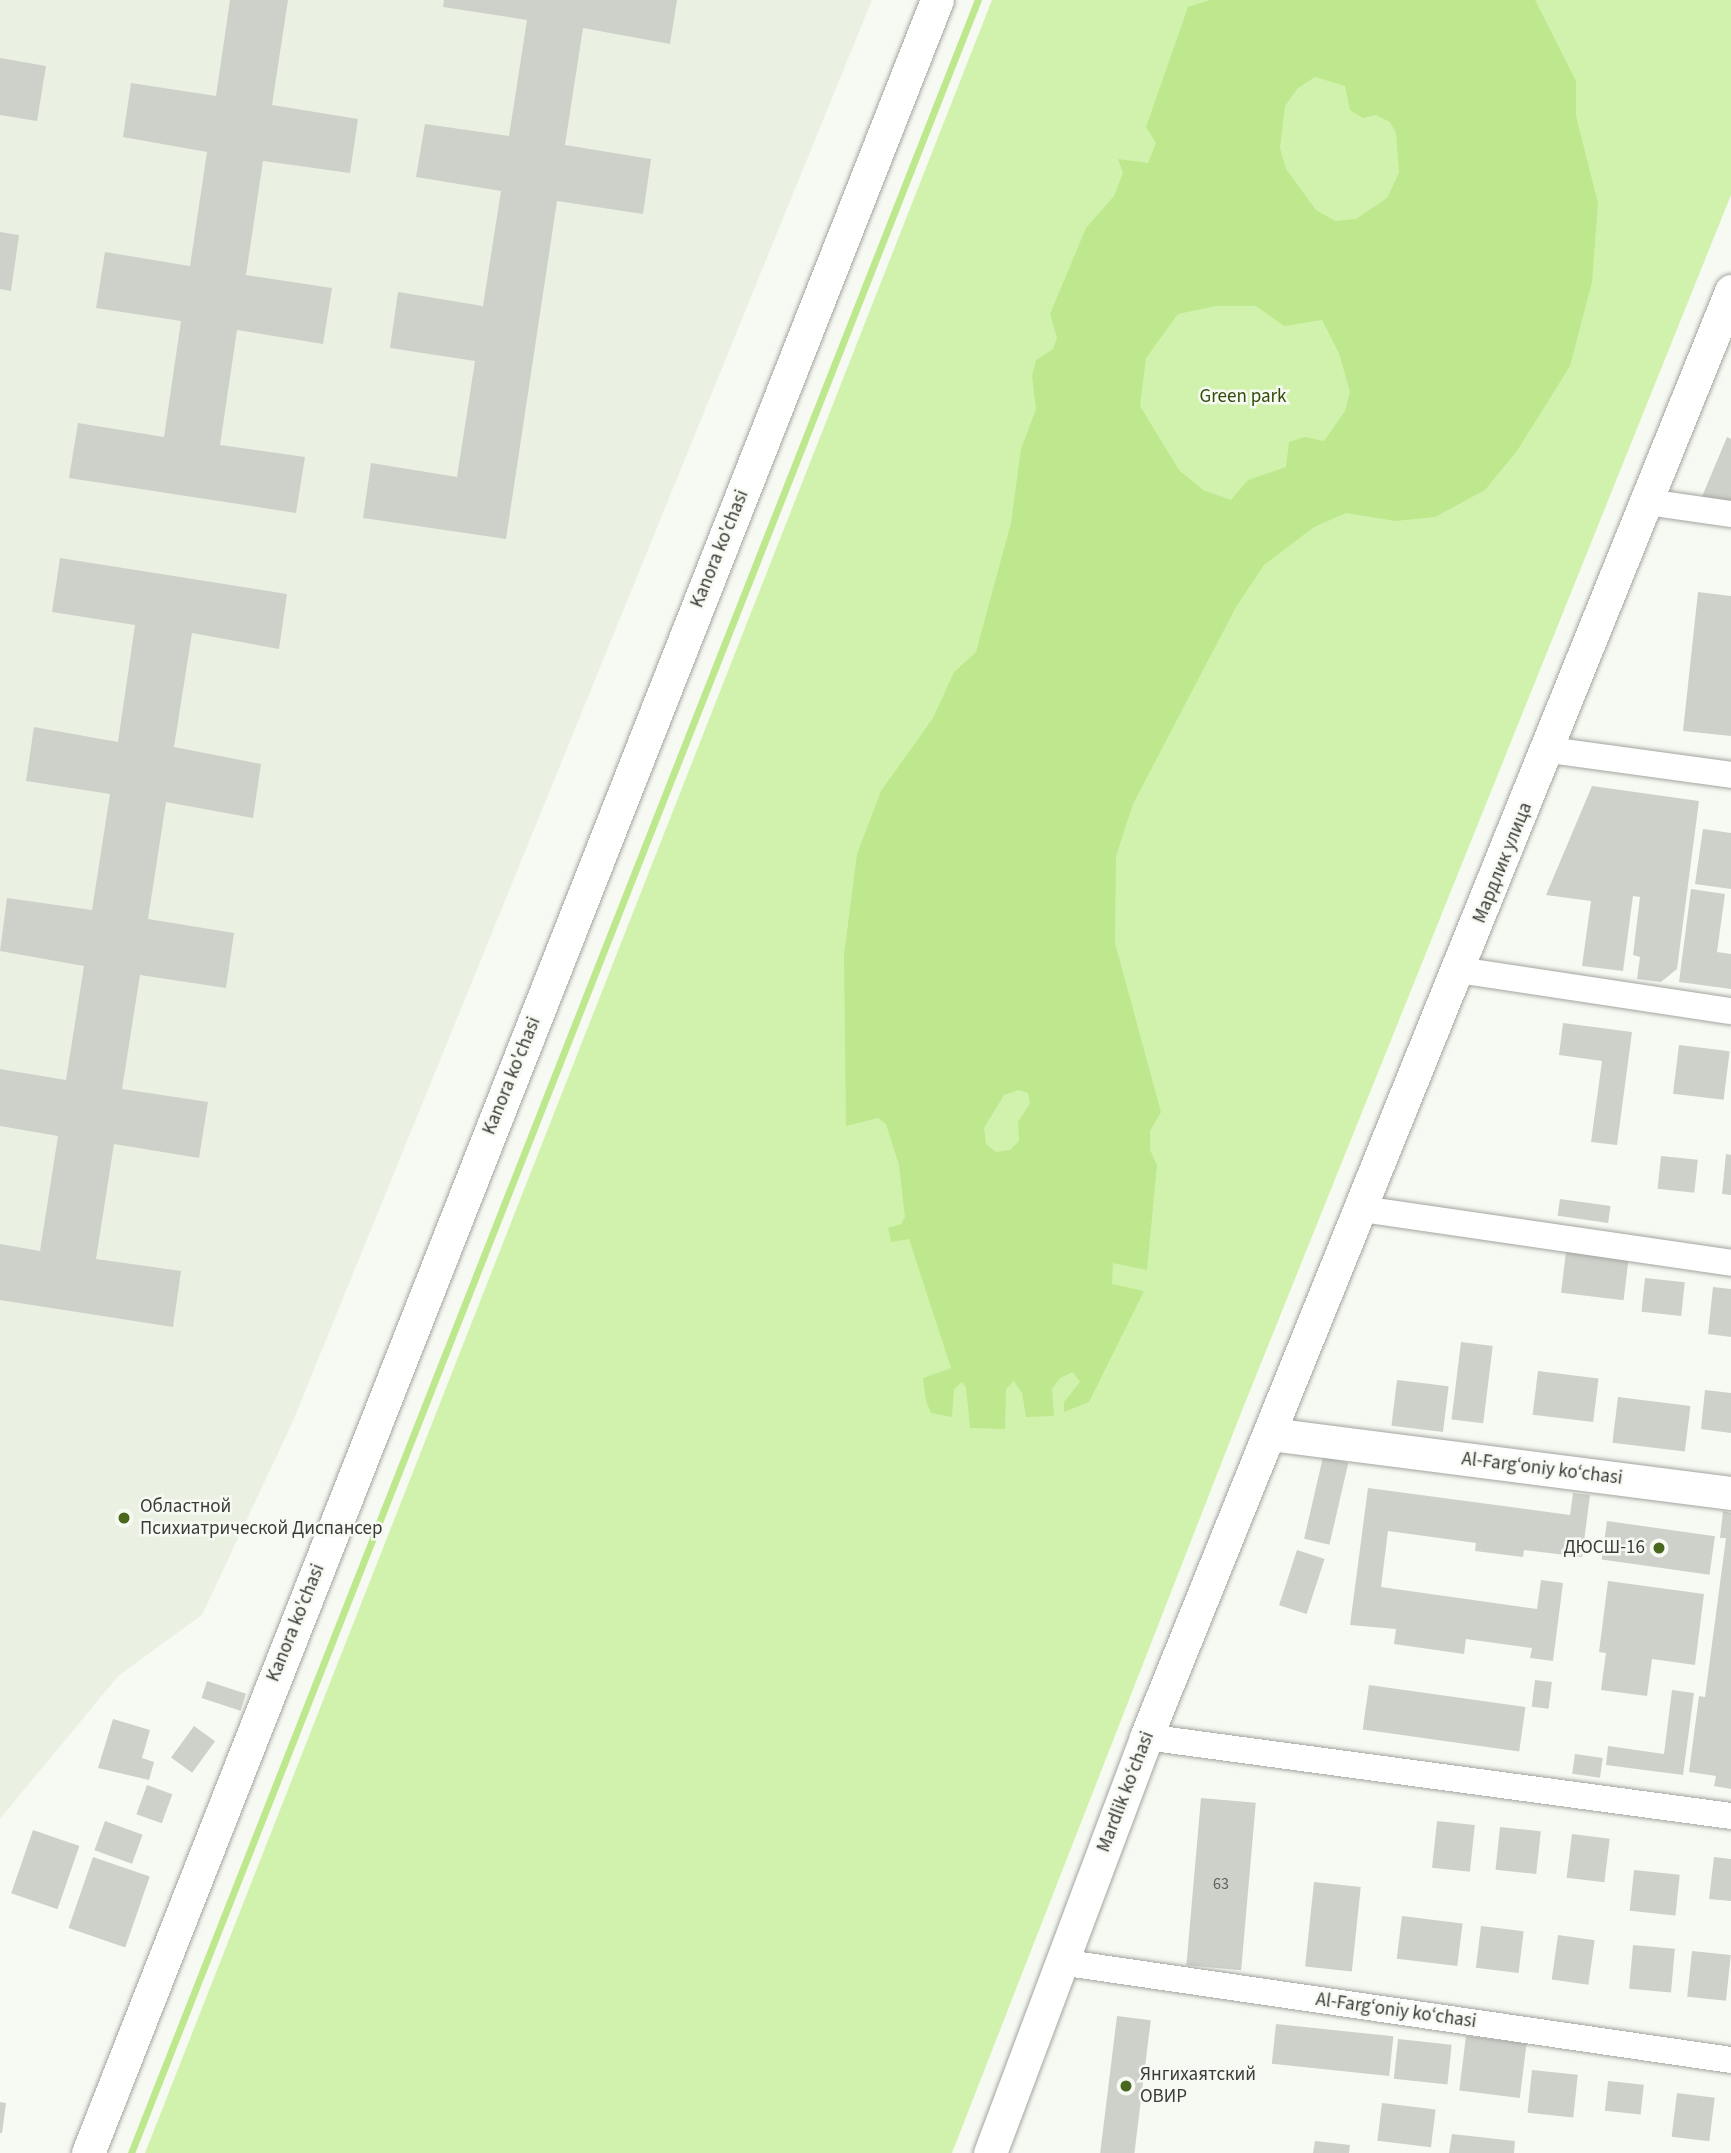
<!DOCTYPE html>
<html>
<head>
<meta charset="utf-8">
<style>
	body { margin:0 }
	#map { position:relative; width:1731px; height:2153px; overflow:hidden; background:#f7faf3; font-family:"Source Sans 3",sans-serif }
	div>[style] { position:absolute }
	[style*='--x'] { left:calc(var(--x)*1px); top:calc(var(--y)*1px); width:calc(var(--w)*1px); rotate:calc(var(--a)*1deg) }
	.built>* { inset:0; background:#eaf1e3 }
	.green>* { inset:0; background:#d1f2ad }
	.water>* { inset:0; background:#bde88d }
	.stream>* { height:7px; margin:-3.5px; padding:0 3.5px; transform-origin:3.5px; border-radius:3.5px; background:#bde88d }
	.building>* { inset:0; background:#ced1ca; transform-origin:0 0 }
	.roads { filter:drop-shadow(0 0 2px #a2a59f) drop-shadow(0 0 2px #a2a59f) }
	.minor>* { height:26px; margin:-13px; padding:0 13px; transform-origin:13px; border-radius:13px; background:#fff }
	.tertiary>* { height:33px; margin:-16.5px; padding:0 16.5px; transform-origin:16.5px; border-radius:16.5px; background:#fff }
	.dots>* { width:19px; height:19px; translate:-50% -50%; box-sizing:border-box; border:4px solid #f7faf3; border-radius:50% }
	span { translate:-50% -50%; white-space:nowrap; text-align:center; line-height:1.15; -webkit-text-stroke:5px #f7faf3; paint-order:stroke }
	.number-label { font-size:16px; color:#60615d }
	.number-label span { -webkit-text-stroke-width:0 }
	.park-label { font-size:19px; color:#324c0a }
	.street-label { font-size:19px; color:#3b3c39 }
	.poi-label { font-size:19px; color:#3b3c39 }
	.left { translate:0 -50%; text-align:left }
	.right { translate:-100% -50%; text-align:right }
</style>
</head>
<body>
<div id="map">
	<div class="built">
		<i style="clip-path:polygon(0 0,872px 0,293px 1421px,202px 1615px,118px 1676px,0 1819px)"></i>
	</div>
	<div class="green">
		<i style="clip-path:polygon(992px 0,1731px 0,1731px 195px,1241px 1413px,952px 2153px,145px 2153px)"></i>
	</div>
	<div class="water">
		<i style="clip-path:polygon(evenodd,1210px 0,1535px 0,1576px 81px,1576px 116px,1598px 203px,1592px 282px,1570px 366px,1517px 451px,1485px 490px,1435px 517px,1396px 521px,1346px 513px,1314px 527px,1264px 565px,1236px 607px,1133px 804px,1116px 856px,1115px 943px,1161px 1112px,1150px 1131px,1150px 1150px,1157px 1165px,1147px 1270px,1113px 1263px,1112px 1284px,1144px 1291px,1089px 1402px,1064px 1412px,1064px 1402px,1080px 1382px,1073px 1372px,1060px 1378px,1052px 1389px,1054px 1416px,1026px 1417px,1022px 1393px,1014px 1381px,1006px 1389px,1005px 1429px,970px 1428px,966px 1387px,962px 1382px,954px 1389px,952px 1417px,931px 1413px,926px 1401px,923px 1378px,951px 1368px,909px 1239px,891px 1242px,888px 1228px,901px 1224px,905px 1217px,899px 1165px,886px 1124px,878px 1118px,846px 1126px,844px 955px,857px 854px,881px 791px,933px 718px,954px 672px,976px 652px,1011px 523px,1021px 449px,1036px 409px,1032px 376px,1036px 360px,1053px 349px,1057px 338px,1050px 314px,1086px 228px,1114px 196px,1123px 173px,1118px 159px,1148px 163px,1156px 143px,1146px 127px,1188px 7px,1210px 0,1315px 77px,1345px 86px,1350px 110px,1363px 118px,1376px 115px,1390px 122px,1396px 133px,1399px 173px,1387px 198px,1356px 219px,1335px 221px,1316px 210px,1286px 169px,1280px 148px,1285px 106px,1298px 88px,1315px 77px,1210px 0,1216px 306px,1256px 306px,1284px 326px,1322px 320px,1339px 353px,1350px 392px,1345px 411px,1324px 441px,1305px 437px,1289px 442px,1286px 467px,1248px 480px,1231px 500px,1203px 490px,1179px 470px,1140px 406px,1146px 358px,1178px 314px,1216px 306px,1210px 0,1019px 1090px,1028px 1093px,1030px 1103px,1018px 1122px,1019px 1141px,1010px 1150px,996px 1152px,986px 1144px,984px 1128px,1004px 1095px,1019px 1090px)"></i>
	</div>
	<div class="stream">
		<i style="--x:131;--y:2153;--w:2314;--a:-68.53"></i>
	</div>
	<div class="building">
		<i style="clip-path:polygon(230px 0,288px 0,272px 105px,358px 119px,350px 173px,263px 161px,246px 275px,332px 288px,323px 344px,237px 330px,220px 445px,305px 457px,296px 513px,69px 478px,78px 423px,164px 437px,181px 321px,96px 308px,105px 252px,190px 266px,207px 152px,123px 137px,131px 83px,216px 96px)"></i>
		<i style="clip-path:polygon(444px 0,677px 0,670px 44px,583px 28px,565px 145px,651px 159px,643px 214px,557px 201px,506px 539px,363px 518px,371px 463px,457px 477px,475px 361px,390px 348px,398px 292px,483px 306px,501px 191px,416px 177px,425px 124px,509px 136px,527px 20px,443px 7px)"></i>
		<i style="clip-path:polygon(0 58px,46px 66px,37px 121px,0 115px)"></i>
		<i style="clip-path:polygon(0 232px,19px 235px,11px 291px,0 289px)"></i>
		<i style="clip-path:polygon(1727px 437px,1731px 439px,1731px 503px,1701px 499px)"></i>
		<i style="clip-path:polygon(60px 558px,287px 594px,279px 649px,192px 633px,174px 747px,261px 764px,253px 818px,166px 802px,148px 919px,234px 933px,226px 988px,140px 975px,122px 1089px,208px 1102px,199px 1158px,114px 1144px,96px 1259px,181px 1271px,173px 1327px,0 1300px,0 1244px,40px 1251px,58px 1136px,0 1126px,0 1069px,66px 1080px,84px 966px,0 951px,7px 898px,92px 910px,110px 794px,26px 781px,34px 727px,118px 742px,135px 625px,52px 612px)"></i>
		<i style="clip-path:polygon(1698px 592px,1731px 596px,1731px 736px,1683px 731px)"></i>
		<i style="clip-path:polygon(1592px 786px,1699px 801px,1677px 969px,1661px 982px,1637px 979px,1640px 957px,1633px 955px,1640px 897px,1633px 896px,1623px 971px,1582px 966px,1591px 901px,1546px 895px)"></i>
		<i style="clip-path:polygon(1703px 829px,1731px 833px,1731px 889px,1695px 884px)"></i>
		<i style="clip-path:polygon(1691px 889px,1725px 894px,1717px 952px,1731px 954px,1731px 989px,1679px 982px)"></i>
		<i style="clip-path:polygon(1563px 1023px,1632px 1032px,1617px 1145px,1591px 1142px,1602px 1061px,1559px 1055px)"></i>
		<i style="left:1679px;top:1045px;width:51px;height:49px;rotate:7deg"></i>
		<i style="clip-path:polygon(1726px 1154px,1731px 1155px,1731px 1195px,1722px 1194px)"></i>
		<i style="left:1661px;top:1156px;width:37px;height:33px;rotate:6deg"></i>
		<i style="left:1560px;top:1199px;width:51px;height:17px;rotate:8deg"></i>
		<i style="left:1566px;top:1252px;width:63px;height:41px;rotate:7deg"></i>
		<i style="left:1645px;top:1278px;width:40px;height:34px;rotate:6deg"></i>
		<i style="clip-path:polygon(1713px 1287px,1731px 1289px,1731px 1337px,1708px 1334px)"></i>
		<i style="left:1461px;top:1342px;width:32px;height:78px;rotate:7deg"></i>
		<i style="left:1538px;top:1371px;width:61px;height:44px;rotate:7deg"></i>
		<i style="left:1397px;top:1380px;width:52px;height:46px;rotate:7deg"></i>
		<i style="clip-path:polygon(1705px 1390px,1731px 1393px,1731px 1433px,1701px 1429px)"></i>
		<i style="left:1618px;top:1397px;width:73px;height:46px;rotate:7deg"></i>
		<i style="left:1323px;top:1457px;width:26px;height:84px;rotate:13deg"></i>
		<i style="clip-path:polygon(1368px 1488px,1570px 1515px,1573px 1493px,1590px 1495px,1582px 1557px,1524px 1550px,1523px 1557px,1475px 1551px,1476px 1543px,1388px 1531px,1381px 1587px,1537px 1609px,1541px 1580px,1563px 1583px,1553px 1661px,1530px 1658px,1532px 1648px,1466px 1639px,1464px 1654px,1394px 1644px,1396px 1629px,1350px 1625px)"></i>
		<i style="clip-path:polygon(1723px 1511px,1731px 1513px,1731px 1789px,1714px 1786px,1716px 1776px,1689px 1772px,1699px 1696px,1705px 1697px,1726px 1538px,1720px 1538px)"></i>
		<i style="left:1607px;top:1521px;width:109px;height:39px;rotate:8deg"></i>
		<i style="left:1297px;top:1550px;width:29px;height:58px;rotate:18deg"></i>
		<i style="clip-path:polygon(1608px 1581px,1704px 1594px,1695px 1665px,1652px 1659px,1647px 1696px,1601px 1690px,1606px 1653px,1599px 1652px)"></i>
		<i style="left:1535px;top:1680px;width:17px;height:27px;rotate:7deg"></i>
		<i style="left:207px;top:1681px;width:41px;height:18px;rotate:18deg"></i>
		<i style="left:1369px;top:1685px;width:158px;height:45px;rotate:8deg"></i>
		<i style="clip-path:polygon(1672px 1690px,1694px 1693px,1683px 1775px,1606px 1765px,1608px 1746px,1664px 1754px)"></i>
		<i style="clip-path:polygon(113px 1719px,150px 1730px,142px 1758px,154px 1762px,149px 1780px,98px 1768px)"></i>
		<i style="left:194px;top:1726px;width:26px;height:39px;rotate:36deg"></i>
		<i style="left:1575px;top:1754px;width:28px;height:20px;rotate:8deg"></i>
		<i style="left:147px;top:1785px;width:27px;height:31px;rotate:20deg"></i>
		<i style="left:1201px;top:1798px;width:55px;height:168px;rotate:5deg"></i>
		<i style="left:105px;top:1821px;width:40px;height:31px;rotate:20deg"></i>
		<i style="left:1437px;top:1821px;width:38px;height:47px;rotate:6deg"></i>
		<i style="left:1500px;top:1827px;width:41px;height:43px;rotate:6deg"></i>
		<i style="left:33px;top:1830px;width:49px;height:67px;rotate:19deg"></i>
		<i style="left:1572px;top:1834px;width:38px;height:44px;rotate:7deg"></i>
		<i style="left:93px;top:1857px;width:60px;height:75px;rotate:19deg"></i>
		<i style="clip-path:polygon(1714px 1857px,1731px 1859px,1731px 1901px,1709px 1899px)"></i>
		<i style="left:1634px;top:1870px;width:46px;height:41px;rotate:6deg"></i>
		<i style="left:1314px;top:1882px;width:47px;height:85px;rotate:6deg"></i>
		<i style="left:1402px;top:1916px;width:61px;height:43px;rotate:7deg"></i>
		<i style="left:1481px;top:1926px;width:43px;height:42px;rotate:7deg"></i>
		<i style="left:1558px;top:1935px;width:37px;height:45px;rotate:8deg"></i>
		<i style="left:1633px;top:1945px;width:42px;height:44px;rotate:5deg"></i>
		<i style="left:1692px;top:1951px;width:39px;height:46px;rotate:6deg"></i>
		<i style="left:1117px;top:2016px;width:34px;height:138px;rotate:7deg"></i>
		<i style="left:1276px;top:2024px;width:118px;height:40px;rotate:6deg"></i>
		<i style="left:1466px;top:2036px;width:61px;height:55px;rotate:7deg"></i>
		<i style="left:1398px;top:2039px;width:54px;height:40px;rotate:6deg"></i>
		<i style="left:1532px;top:2070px;width:46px;height:43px;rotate:6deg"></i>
		<i style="left:1608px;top:2081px;width:36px;height:30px;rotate:6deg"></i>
		<i style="left:1677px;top:2093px;width:38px;height:44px;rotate:7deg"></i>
		<i style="clip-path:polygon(0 2102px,6px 2103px,2px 2133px,0 2133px)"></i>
		<i style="left:1382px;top:2103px;width:54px;height:38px;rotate:7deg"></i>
		<i style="clip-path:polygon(1452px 2134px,1515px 2141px,1514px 2153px,1449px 2153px)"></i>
		<i style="clip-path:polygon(1315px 2141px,1350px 2145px,1349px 2153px,1313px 2153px)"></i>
	</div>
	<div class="roads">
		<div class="minor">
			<i style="--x:1647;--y:502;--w:85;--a:8.1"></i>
			<i style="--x:1549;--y:750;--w:184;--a:7.8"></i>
			<i style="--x:1459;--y:970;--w:275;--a:8.6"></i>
			<i style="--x:1362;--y:1209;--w:373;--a:8.3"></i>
			<i style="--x:1146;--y:1737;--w:590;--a:7.69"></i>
			<i style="--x:1060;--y:1962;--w:678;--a:8.31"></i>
		</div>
		<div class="tertiary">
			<i style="--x:1270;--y:1434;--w:465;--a:7.3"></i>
			<i style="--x:88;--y:2153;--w:2314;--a:-68.48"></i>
			<i style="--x:990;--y:2153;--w:444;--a:-69.4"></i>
			<i style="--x:1146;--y:1737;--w:1560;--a:-67.97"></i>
		</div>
	</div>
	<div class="dots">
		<i style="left:124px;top:1518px;background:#49681d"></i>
		<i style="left:1659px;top:1548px;background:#49681d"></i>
		<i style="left:1126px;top:2086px;background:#49681d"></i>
	</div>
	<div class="number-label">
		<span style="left:1221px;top:1884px">63</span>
	</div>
	<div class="park-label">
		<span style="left:1243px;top:397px">Green park</span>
	</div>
	<div class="street-label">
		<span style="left:720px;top:549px;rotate:-68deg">Kanora ko'chasi</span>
		<span style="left:1503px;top:863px;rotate:-68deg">Мардлик улица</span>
		<span style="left:512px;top:1076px;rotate:-68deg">Kanora ko'chasi</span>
		<span style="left:1542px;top:1469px;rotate:7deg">Al-Farg‘oniy ko‘chasi</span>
		<span style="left:296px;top:1623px;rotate:-68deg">Kanora ko'chasi</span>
		<span style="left:1126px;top:1792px;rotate:-69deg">Mardlik ko‘chasi</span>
		<span style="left:1396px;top:2011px;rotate:8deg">Al-Farg‘oniy ko‘chasi</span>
	</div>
	<div class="poi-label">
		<span class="left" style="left:140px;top:1518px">Областной<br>Психиатрической Диспансер</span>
		<span class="right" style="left:1645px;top:1548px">ДЮСШ-16</span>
		<span class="left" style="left:1140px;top:2086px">Янгихаятский<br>ОВИР</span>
	</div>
</div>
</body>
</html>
